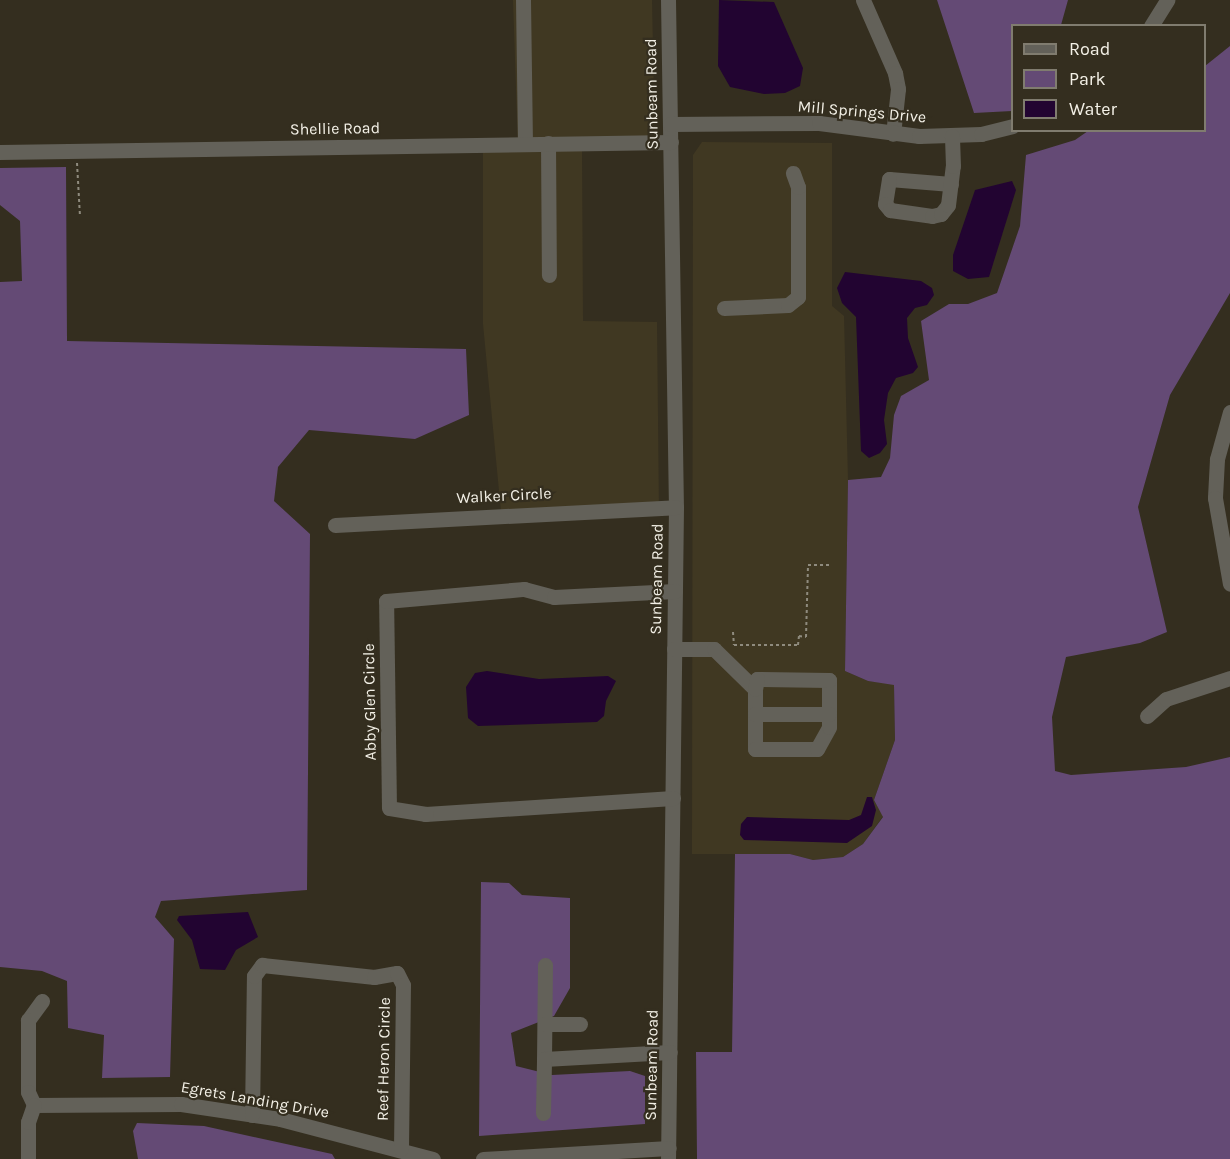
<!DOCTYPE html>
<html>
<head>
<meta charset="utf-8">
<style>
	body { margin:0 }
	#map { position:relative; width:1230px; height:1159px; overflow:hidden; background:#342e1f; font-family:Karla,sans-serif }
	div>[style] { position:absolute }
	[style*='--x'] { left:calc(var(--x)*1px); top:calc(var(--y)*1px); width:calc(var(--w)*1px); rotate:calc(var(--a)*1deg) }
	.built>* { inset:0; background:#403822 }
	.green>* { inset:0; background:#644a75 }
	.water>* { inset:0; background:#220431 }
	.path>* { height:2px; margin-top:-1px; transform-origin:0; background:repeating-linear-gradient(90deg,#8f8b7e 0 3px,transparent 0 6px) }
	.minor>* { height:15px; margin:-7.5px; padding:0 7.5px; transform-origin:7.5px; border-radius:7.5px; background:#636159 }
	span { translate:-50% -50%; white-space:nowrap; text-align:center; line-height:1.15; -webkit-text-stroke:4.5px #342e1f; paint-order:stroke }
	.street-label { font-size:16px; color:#f3f0e6 }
	.legend { position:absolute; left:1011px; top:24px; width:195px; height:108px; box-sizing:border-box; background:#342e1f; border:2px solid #807c6f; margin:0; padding:8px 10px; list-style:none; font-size:18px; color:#f3f0e6 }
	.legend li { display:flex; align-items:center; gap:12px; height:30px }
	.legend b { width:30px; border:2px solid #807c6f }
</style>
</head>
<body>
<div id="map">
	<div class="built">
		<i style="clip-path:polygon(513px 0,652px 0,655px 148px,582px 149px,583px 321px,657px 322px,659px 514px,502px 522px,483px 324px,483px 150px,518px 148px)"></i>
		<i style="clip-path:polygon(702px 142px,832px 143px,832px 306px,844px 316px,848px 480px,845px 671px,868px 681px,894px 684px,895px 740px,874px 800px,883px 816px,863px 844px,843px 857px,813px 860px,790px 854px,692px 854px,693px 155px)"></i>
	</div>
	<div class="green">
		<i style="clip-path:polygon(937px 0,1068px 0,1061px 25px,1012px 26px,1012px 111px,974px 113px)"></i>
		<i style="clip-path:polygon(1230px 46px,1230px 293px,1170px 395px,1138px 507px,1167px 632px,1140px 643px,1066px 657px,1052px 717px,1055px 771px,1071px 775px,1186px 767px,1230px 757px,1230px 1159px,697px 1159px,696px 1052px,732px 1052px,735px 854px,790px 854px,813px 860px,843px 857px,863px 844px,883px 817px,874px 800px,895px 740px,894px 685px,868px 681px,845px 671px,848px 480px,881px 477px,890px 458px,894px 415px,901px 396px,929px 380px,921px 321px,949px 304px,968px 304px,997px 293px,1020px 226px,1026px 155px,1075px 140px,1088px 131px,1204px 130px,1205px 66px)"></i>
		<i style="clip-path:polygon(66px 167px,67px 341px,466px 349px,469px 415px,415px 439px,309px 430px,278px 467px,274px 501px,310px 534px,307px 890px,161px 901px,155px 917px,174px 939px,170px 1077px,102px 1078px,104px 1035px,68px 1028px,67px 981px,42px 971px,0 967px,0 282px,22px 281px,20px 221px,0 205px,0 168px)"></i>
		<i style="clip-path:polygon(481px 882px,509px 883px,522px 895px,570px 898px,570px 988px,554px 1016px,511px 1033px,516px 1066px,552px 1075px,630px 1071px,645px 1076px,645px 1124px,479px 1136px)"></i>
		<i style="clip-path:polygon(137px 1123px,204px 1126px,332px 1154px,335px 1159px,138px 1159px,133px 1131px)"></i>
	</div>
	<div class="water">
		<i style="clip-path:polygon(719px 0,774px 2px,803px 68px,800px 86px,785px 93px,764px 94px,730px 87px,718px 66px)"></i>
		<i style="clip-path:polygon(1012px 181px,1016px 190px,989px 277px,968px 279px,953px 271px,953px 255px,975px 190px)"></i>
		<i style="clip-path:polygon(845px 272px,921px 281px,932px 288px,934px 295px,927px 305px,915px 308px,907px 318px,908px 338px,918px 367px,913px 373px,896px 378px,888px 393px,884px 420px,887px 444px,880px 453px,869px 458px,861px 451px,856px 317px,842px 303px,837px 288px)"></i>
		<i style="clip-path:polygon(487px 671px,539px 679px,608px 676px,616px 681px,606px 701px,604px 716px,597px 722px,478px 726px,468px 718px,466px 687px,475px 673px)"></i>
		<i style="clip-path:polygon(867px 797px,872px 797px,876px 810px,872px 826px,847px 843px,744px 840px,740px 835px,741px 824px,747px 817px,849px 820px,861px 815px)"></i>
		<i style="clip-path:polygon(248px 912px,258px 937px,236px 950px,225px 970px,200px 969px,192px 940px,177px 920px,179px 916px)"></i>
	</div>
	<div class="path">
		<i style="--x:77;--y:163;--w:53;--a:86.8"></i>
		<i style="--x:733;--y:632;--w:13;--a:86"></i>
		<i style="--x:734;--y:645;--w:64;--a:0"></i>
		<i style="--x:798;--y:645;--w:9;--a:-84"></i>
		<i style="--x:799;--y:636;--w:7;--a:8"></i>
		<i style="--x:806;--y:637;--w:72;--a:-88.4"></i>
		<i style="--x:808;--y:565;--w:24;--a:0"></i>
	</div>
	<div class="minor">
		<i style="--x:523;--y:0;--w:143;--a:89.2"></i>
		<i style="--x:668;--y:0;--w:507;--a:89.1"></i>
		<i style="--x:676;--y:507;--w:652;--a:90.7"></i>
		<i style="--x:863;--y:0;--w:80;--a:66.3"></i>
		<i style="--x:895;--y:73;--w:16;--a:79"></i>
		<i style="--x:898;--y:89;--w:45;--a:96.3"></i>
		<i style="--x:1151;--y:26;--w:31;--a:-58"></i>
		<i style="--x:670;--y:124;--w:149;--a:-0.4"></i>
		<i style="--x:819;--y:123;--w:101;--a:7.4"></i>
		<i style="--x:919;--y:136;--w:62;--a:-1.8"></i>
		<i style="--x:981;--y:134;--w:32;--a:-14"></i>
		<i style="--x:548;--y:143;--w:132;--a:89.6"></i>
		<i style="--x:0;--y:152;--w:671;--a:-0.85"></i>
		<i style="--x:951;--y:184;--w:62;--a:-175.4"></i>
		<i style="--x:889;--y:179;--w:25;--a:99"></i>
		<i style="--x:885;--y:204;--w:8;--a:50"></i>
		<i style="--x:890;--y:210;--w:42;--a:8.1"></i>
		<i style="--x:932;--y:216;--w:9;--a:-13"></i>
		<i style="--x:941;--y:214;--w:11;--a:-52"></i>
		<i style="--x:948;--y:205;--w:39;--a:-83"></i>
		<i style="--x:953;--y:166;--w:30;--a:-92"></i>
		<i style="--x:724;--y:308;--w:64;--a:-2.7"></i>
		<i style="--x:788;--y:305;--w:13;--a:-39"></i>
		<i style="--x:798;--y:297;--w:110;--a:-90"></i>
		<i style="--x:798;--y:187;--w:15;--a:-110"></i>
		<i style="--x:1230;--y:412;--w:49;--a:105.5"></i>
		<i style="--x:1217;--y:459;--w:39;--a:93"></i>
		<i style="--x:1215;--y:498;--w:87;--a:80.1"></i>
		<i style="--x:335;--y:525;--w:341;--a:-3"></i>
		<i style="--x:674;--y:649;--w:40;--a:0"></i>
		<i style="--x:714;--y:649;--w:57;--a:44.3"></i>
		<i style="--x:755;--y:689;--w:60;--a:90"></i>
		<i style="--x:755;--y:749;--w:62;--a:0"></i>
		<i style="--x:817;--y:749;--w:25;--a:-61"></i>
		<i style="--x:829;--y:727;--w:47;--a:-90"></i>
		<i style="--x:829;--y:680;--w:72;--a:-179.2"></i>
		<i style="--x:757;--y:679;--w:10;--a:101"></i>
		<i style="--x:755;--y:714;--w:74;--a:0"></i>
		<i style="--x:1147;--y:716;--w:25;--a:-42"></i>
		<i style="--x:1166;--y:699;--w:67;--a:-18.2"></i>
		<i style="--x:673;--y:798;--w:248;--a:176.3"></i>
		<i style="--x:426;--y:814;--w:37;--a:-171"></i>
		<i style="--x:389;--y:808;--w:207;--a:-90.8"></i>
		<i style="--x:386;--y:601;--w:139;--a:-5"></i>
		<i style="--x:524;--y:589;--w:31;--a:15"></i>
		<i style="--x:554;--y:597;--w:121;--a:-2.8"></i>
		<i style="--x:545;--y:965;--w:94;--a:90.6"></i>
		<i style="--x:544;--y:1059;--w:126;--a:-3.2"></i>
		<i style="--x:42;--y:1001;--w:24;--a:126"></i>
		<i style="--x:28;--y:1020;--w:72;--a:90"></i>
		<i style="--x:28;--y:1092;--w:14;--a:65"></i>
		<i style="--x:34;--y:1105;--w:147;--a:-0.4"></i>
		<i style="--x:181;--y:1104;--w:100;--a:8.6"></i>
		<i style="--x:280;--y:1119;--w:158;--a:14.7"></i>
		<i style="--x:545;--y:1024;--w:35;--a:0"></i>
		<i style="--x:543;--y:1113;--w:54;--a:-88.9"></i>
		<i style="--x:252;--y:1115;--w:139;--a:-89.2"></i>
		<i style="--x:254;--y:976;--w:14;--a:-54"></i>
		<i style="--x:262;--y:965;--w:113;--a:6.1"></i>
		<i style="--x:374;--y:977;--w:23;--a:-10"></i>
		<i style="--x:397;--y:973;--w:13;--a:63"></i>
		<i style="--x:403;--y:985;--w:164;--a:90.7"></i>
		<i style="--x:28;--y:1159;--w:37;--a:-90"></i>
		<i style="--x:28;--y:1122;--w:18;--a:-71"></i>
		<i style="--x:483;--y:1159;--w:186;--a:-3.4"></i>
	</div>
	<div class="street-label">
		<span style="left:652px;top:94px;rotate:-91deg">Sunbeam Road</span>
		<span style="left:862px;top:112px;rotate:5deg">Mill Springs Drive</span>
		<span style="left:335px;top:129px;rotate:-1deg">Shellie Road</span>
		<span style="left:504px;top:496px;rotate:-3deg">Walker Circle</span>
		<span style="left:657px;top:579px;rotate:-89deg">Sunbeam Road</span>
		<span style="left:370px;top:702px;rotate:-91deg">Abby Glen Circle</span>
		<span style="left:384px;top:1059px;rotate:-89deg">Reef Heron Circle</span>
		<span style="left:652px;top:1065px;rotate:-89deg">Sunbeam Road</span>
		<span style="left:255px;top:1100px;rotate:10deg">Egrets Landing Drive</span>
	</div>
	<ul class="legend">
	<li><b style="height:8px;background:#636159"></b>Road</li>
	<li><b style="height:16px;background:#644a75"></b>Park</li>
	<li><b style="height:16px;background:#220431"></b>Water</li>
	</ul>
</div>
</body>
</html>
